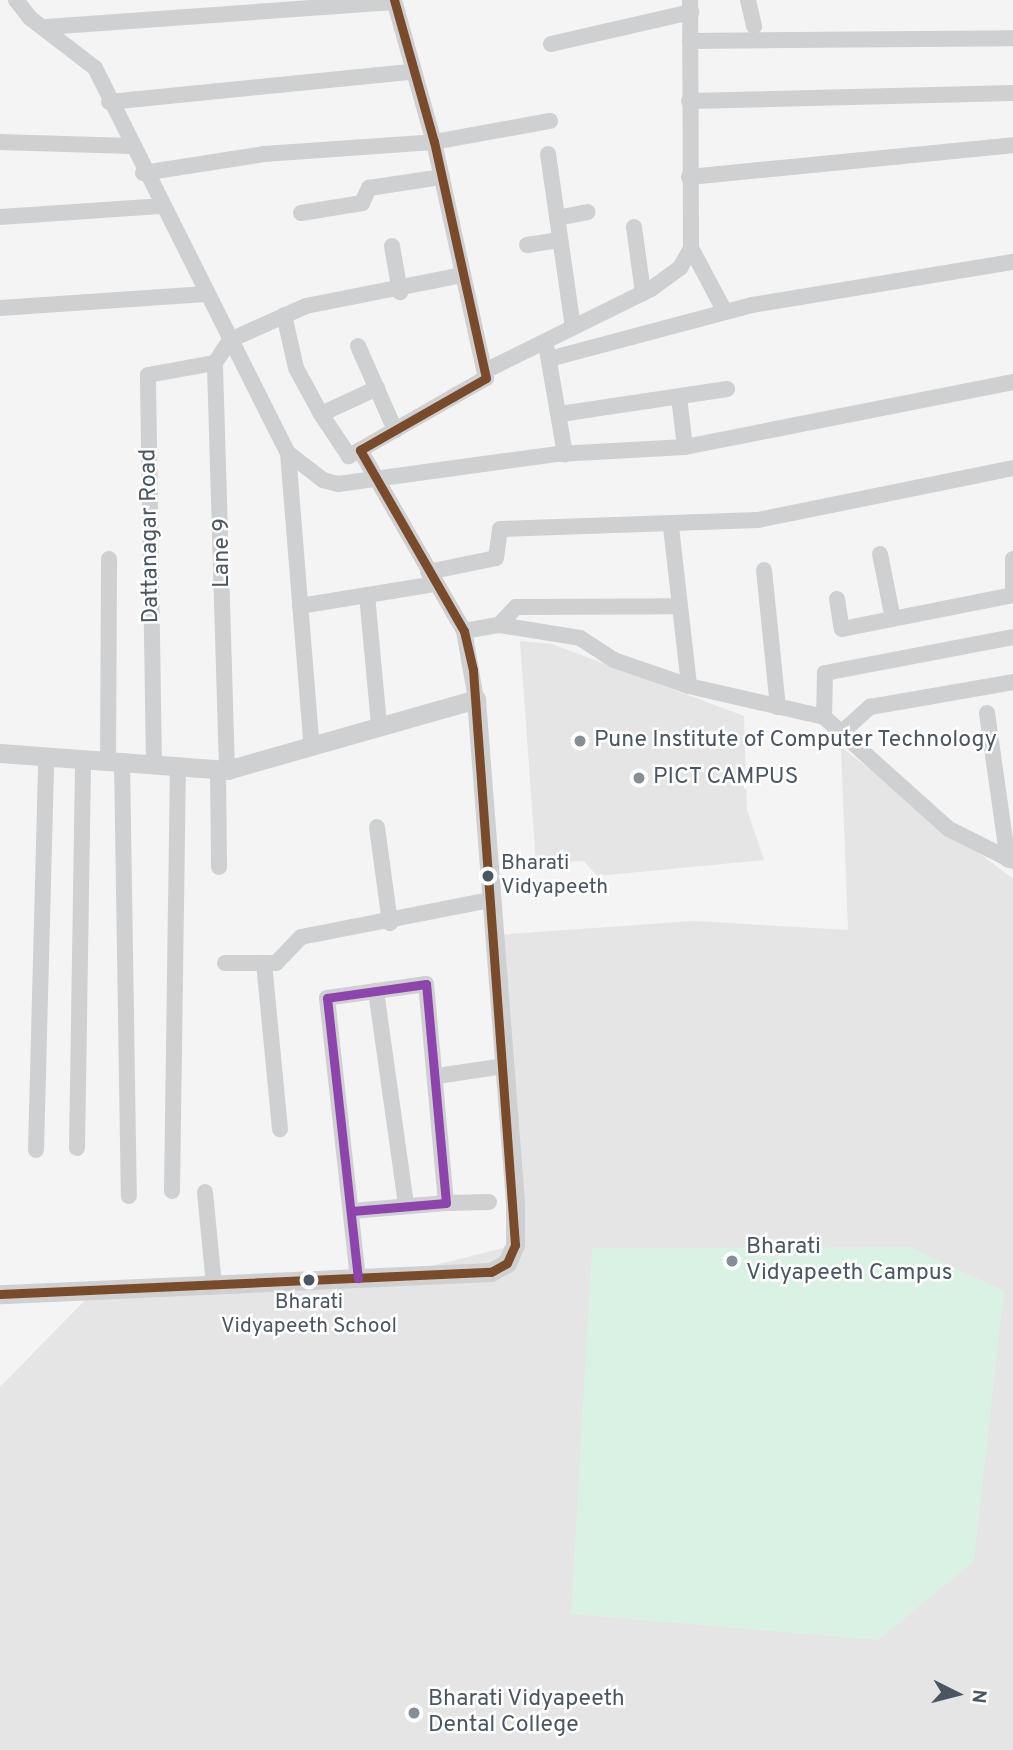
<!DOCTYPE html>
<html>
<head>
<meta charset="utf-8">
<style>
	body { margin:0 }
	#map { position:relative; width:1013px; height:1750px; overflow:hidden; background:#f4f4f4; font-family:Overpass,sans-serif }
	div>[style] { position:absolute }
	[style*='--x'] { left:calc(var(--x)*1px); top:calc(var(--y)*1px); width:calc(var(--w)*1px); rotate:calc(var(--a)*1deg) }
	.education>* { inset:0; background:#e6e5e6 }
	.green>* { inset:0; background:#d9f2e3 }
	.minor>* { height:16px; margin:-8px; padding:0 8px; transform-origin:8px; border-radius:8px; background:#ced0d2 }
	.tertiary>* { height:19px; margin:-9.5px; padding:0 9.5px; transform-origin:9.5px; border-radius:9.5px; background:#ced0d2 }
	.bus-1>* { height:9px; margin:-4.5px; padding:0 4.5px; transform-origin:4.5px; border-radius:4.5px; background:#7a4b2a }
	.bus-2>* { height:9px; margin:-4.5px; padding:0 4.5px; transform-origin:4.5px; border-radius:4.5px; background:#8e44ad }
	.dots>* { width:19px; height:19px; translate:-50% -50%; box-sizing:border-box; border:4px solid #fff; border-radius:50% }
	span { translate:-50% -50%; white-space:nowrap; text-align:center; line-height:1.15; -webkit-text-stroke:5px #fff; paint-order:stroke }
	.bus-label { font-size:21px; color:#4a5661 }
	.left { translate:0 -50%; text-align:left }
	.street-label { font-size:23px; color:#4a5661 }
	.poi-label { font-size:23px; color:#4a5661 }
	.north { position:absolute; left:922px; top:1659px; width:70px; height:70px; -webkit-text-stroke:5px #fff; paint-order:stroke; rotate:96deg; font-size:19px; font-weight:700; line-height:28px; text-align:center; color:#4a5661 }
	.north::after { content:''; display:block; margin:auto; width:24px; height:32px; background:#4a5661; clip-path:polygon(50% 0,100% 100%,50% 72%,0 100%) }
</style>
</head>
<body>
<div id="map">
	<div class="education">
		<i style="clip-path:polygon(520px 641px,552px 644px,744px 716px,747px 810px,764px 860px,597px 876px,584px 861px,536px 863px)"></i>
		<i style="clip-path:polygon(841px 747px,1013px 879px,1013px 1750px,0 1750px,0 1387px,95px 1290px,388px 1277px,515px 1245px,495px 935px,694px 921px,848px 930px)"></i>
	</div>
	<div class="green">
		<i style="clip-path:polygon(910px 1247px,1004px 1291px,974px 1561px,878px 1640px,571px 1614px,592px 1248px)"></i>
	</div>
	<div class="minor">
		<i style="--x:16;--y:0;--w:23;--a:52"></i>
		<i style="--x:30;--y:18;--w:82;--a:37.6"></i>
		<i style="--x:95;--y:68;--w:431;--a:63.4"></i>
		<i style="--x:288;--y:453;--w:44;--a:37.6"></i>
		<i style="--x:323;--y:480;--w:16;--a:15"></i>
		<i style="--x:338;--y:484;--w:222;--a:-7.8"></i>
		<i style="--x:558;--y:454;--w:127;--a:-3.2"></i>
		<i style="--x:685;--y:447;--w:334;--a:-11.2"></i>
		<i style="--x:394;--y:0;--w:148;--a:74.3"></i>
		<i style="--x:434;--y:142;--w:242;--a:77.6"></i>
		<i style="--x:486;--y:378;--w:145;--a:150.3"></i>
		<i style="--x:360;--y:450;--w:209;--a:60.1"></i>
		<i style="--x:464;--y:631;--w:69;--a:80"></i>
		<i style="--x:748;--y:0;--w:27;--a:77"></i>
		<i style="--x:46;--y:27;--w:349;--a:-4.1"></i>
		<i style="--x:690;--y:41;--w:323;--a:-0.5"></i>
		<i style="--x:551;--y:44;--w:144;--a:-12.9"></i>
		<i style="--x:689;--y:101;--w:324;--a:-1.4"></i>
		<i style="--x:109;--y:102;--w:304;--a:-5.7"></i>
		<i style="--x:0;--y:142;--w:130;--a:1.8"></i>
		<i style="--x:548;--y:154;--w:175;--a:81.8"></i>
		<i style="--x:143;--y:173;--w:122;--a:-8.9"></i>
		<i style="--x:264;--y:154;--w:170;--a:-4"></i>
		<i style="--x:434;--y:142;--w:118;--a:-10.3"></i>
		<i style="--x:689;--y:177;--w:326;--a:-5.6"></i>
		<i style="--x:301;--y:213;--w:62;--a:-9.3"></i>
		<i style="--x:362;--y:203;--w:17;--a:-65"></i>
		<i style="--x:369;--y:188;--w:74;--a:-8.6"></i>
		<i style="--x:0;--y:217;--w:160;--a:-3.9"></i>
		<i style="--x:557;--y:218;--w:31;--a:-11"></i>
		<i style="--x:634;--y:227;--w:67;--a:82.2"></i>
		<i style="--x:527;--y:245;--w:33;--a:-9"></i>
		<i style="--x:392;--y:246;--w:47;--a:80.1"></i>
		<i style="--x:691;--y:248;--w:72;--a:62"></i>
		<i style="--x:0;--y:308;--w:206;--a:-3.9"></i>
		<i style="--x:284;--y:315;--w:54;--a:77.2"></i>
		<i style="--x:296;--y:368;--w:52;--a:61.5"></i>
		<i style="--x:358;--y:346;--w:92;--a:66.2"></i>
		<i style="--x:547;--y:350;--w:106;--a:80.2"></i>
		<i style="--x:549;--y:359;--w:210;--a:-14.9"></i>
		<i style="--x:752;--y:305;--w:265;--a:-9.4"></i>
		<i style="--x:485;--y:371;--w:185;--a:-26.3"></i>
		<i style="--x:651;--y:289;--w:36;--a:-36"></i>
		<i style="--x:680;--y:268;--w:23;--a:-61"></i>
		<i style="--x:691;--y:248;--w:248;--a:-90.2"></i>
		<i style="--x:679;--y:397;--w:50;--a:83.2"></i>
		<i style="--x:560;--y:414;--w:169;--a:-8.5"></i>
		<i style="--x:360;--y:450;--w:13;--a:151"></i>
		<i style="--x:349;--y:456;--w:50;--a:-123.7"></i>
		<i style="--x:321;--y:414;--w:62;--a:-24.9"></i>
		<i style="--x:288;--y:453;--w:290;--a:85.4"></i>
		<i style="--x:671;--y:527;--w:160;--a:83.5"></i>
		<i style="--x:880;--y:554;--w:66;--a:78.7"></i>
		<i style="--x:1013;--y:559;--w:28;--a:90"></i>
		<i style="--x:764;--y:570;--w:138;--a:84.2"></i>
		<i style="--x:428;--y:572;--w:69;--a:-11.6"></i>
		<i style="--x:496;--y:558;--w:29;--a:-82"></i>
		<i style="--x:500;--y:529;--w:258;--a:-2"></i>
		<i style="--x:758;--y:520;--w:260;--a:-11.5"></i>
		<i style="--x:367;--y:595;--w:131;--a:84.7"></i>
		<i style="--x:837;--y:599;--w:30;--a:81"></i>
		<i style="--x:842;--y:629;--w:174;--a:-11.2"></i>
		<i style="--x:300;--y:606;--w:136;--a:-9.3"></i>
		<i style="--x:499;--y:625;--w:25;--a:-47"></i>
		<i style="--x:516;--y:607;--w:164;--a:-0.3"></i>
		<i style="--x:464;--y:631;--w:36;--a:-10"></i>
		<i style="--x:499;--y:625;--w:82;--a:9.1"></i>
		<i style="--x:580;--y:638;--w:40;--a:32.9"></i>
		<i style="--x:614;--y:660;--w:79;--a:19.1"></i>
		<i style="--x:689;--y:686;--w:139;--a:12.9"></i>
		<i style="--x:824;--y:717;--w:168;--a:41.9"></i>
		<i style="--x:949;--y:829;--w:72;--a:26.6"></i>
		<i style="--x:987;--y:713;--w:148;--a:81.9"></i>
		<i style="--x:824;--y:717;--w:44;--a:-88.7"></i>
		<i style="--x:825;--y:673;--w:191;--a:-10.8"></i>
		<i style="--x:842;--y:732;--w:38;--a:-42"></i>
		<i style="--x:870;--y:707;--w:145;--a:-9.9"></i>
		<i style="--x:108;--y:761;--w:202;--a:-89.7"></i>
		<i style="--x:122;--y:761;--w:435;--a:89.1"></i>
		<i style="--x:154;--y:764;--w:389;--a:-90.9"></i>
		<i style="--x:148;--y:375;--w:68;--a:-10.2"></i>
		<i style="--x:218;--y:769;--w:98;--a:89.4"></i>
		<i style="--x:227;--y:770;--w:407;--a:-91.7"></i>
		<i style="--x:215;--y:363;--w:27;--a:-57"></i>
		<i style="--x:230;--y:340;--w:83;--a:-24.1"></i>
		<i style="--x:306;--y:306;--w:160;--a:-11.2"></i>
		<i style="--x:377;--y:827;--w:97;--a:82.3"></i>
		<i style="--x:225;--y:963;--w:51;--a:0"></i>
		<i style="--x:276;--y:963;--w:36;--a:-46"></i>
		<i style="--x:301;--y:937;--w:193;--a:-11.1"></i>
		<i style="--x:264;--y:963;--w:167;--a:84.5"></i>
		<i style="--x:376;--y:991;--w:216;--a:82"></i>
		<i style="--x:437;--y:1076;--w:69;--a:-8.4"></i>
		<i style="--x:77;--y:1148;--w:389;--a:-89.1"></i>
		<i style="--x:36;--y:1150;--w:394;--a:-88.5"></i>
		<i style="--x:172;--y:1191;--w:425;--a:-89.2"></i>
		<i style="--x:205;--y:1192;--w:93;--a:84.5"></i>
		<i style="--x:446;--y:1203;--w:43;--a:-1.3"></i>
		<i style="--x:352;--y:1211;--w:94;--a:-4.9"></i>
		<i style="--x:446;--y:1203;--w:220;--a:-95.2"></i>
		<i style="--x:426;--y:984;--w:100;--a:172"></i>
		<i style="--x:327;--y:998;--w:282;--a:83.7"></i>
	</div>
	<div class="tertiary">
		<i style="--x:0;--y:753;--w:228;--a:4.3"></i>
		<i style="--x:227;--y:770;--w:259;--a:-15.9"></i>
		<i style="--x:476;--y:699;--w:505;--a:85.57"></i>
		<i style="--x:515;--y:1202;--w:43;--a:90"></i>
		<i style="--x:515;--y:1245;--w:20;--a:114"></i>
		<i style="--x:507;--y:1263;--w:18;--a:151"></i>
		<i style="--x:491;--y:1272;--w:491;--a:177.4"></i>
	</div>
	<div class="bus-1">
		<i style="--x:0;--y:1294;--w:491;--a:-2.6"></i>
		<i style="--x:491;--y:1272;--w:18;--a:-29"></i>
		<i style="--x:507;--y:1263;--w:20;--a:-66"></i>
		<i style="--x:515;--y:1245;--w:577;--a:-94.18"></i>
		<i style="--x:473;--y:670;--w:40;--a:-103"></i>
		<i style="--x:464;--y:631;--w:209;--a:-119.9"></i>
		<i style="--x:360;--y:450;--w:145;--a:-29.7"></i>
		<i style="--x:486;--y:378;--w:242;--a:-102.4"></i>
		<i style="--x:434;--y:142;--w:148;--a:-105.7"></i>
	</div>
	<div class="bus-2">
		<i style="--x:352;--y:1211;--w:94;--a:-4.9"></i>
		<i style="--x:446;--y:1203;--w:220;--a:-95.2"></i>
		<i style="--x:426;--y:984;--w:100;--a:172"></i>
		<i style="--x:327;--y:998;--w:282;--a:83.7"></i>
	</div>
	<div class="dots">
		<i style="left:580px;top:741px;background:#868d94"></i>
		<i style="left:639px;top:778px;background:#868d94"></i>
		<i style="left:488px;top:876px;background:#4a5661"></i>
		<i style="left:732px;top:1261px;background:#868d94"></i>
		<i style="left:309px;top:1280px;background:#4a5661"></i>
		<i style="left:414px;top:1713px;background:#868d94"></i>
	</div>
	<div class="bus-label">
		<span class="left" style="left:501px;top:876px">Bharati<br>Vidyapeeth</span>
		<span style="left:309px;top:1315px">Bharati<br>Vidyapeeth School</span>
	</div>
	<div class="street-label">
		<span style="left:151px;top:536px;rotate:-91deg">Dattanagar Road</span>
		<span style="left:223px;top:553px;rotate:-90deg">Lane 9</span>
	</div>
	<div class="poi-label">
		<span class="left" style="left:594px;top:741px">Pune Institute of Computer Technology</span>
		<span class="left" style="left:653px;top:778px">PICT CAMPUS</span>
		<span class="left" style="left:746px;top:1261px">Bharati<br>Vidyapeeth Campus</span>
		<span class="left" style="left:428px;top:1713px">Bharati Vidyapeeth<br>Dental College</span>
	</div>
	<div class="north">N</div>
</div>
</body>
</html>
